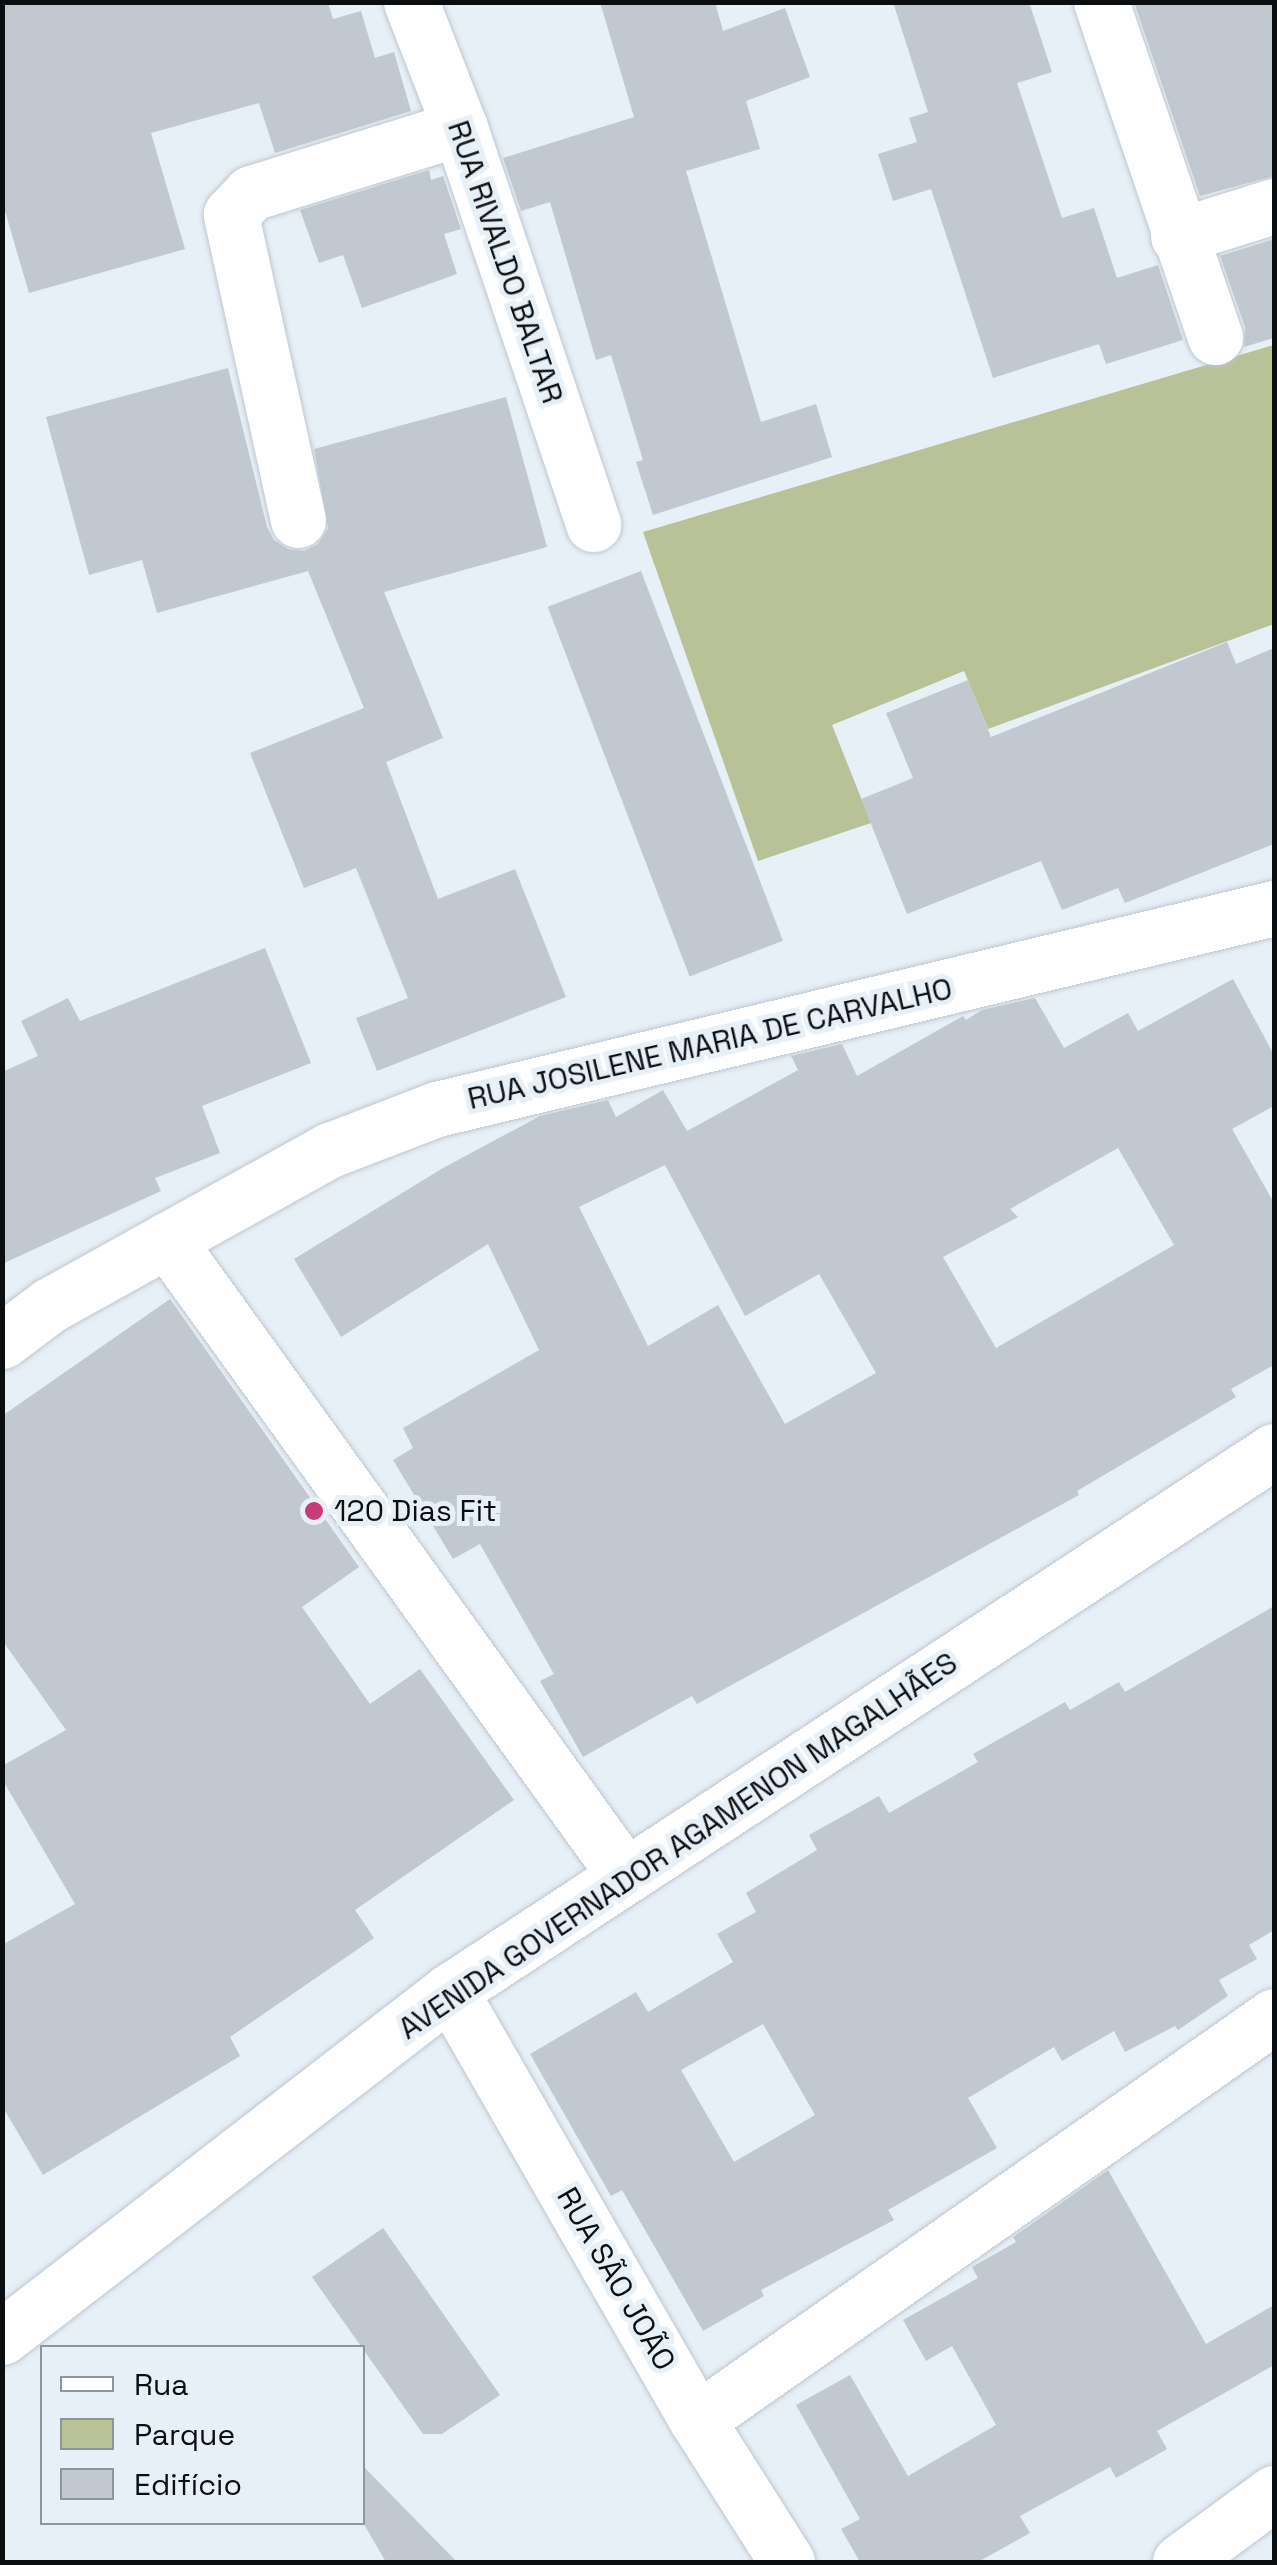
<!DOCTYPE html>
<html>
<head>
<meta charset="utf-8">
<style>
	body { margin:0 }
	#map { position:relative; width:1277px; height:2565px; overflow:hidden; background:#e7eff7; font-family:"Space Grotesk",sans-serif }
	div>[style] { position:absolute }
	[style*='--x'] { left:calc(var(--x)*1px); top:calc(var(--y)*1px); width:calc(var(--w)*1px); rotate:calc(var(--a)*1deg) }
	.green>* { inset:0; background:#b9c196 }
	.building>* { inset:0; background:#c1c8d0; transform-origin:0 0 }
	.roads { filter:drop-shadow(0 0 2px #bfc6ce) drop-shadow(0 0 2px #bfc6ce) }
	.minor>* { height:55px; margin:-27.5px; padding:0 27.5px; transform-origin:27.5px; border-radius:27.5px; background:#fff }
	.secondary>* { height:55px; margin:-27.5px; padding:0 27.5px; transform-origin:27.5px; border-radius:27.5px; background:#fff }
	.dots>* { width:28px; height:28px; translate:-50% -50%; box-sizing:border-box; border:5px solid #e7eff7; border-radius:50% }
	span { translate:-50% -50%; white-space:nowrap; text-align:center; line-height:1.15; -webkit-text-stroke:10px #e7eff7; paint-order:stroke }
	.street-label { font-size:30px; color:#0b0e11 }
	.poi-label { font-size:30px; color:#0b0e11 }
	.left { translate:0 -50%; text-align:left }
	.frame { position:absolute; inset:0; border:5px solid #0b0e11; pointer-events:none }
	.legend { position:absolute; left:40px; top:2345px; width:325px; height:180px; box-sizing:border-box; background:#e7eff7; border:2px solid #8f959b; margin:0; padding:12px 18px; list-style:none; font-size:30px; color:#0b0e11 }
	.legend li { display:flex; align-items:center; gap:20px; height:50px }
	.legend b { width:50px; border:2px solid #8f959b }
</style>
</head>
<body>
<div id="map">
	<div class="green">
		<i style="clip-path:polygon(1274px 345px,1274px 624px,988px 729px,964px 671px,832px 725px,871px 823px,758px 861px,643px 532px)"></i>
	</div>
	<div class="building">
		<i style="clip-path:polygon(2px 2px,328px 2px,333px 19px,361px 11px,375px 58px,394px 52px,411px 111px,275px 153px,259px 103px,151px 133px,185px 249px,29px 293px,2px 201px)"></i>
		<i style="clip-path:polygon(600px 2px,715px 2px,723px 31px,785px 8px,810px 77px,746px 101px,760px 149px,686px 171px,761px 422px,816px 404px,832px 457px,653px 515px,636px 462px,643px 460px,611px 355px,596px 360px,550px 202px,521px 211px,503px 158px,634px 117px)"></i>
		<i style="clip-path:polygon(893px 2px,1029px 2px,1052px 72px,1017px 83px,1062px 218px,1094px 208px,1117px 278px,1158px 265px,1183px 340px,1106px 364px,1099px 344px,993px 378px,931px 189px,893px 201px,878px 154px,917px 142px,909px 118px,928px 112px)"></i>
		<i style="clip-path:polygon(1134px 2px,1274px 2px,1274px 176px,1200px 196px)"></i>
		<i style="clip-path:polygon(429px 170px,431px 180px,443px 176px,461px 229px,444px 234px,457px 274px,362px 308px,343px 255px,319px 263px,300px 210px)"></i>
		<i style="clip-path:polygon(1274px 239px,1274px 338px,1244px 347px,1245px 327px,1220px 256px)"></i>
		<i style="clip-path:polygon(228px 368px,267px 527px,274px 540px,288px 549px,304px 551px,318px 544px,328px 528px,314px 449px,506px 397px,547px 547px,384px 592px,443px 738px,386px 762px,438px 899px,515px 869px,566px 997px,377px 1071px,356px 1018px,408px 998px,356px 868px,304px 888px,250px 753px,364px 708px,308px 571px,157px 613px,142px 560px,89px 575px,46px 417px)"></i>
		<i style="left:641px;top:571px;width:396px;height:100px;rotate:69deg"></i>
		<i style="clip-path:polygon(1227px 642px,1236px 664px,1274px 648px,1274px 844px,1125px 903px,1118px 888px,1062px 910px,1041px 861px,907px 914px,861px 799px,913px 778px,886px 713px,968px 680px,991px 737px)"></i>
		<i style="clip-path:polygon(265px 948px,311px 1063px,202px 1106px,220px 1153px,155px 1178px,161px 1191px,2px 1264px,2px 1072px,38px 1056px,21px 1021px,68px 998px,80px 1021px)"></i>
		<i style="clip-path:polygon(evenodd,1233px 979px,1274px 1055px,1274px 1106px,1232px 1129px,1274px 1203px,1274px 1365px,1231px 1389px,1236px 1397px,1077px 1491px,1079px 1495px,697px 1704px,692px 1696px,583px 1757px,540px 1681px,554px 1674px,480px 1544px,453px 1559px,393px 1460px,413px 1448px,403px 1428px,539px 1350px,488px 1244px,341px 1337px,294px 1259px,443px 1168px,540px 1116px,608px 1100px,616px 1117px,663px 1090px,687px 1131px,798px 1070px,791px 1056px,842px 1044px,857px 1076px,963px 1016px,966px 1020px,982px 1010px,1035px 998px,1064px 1048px,1128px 1013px,1138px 1031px,1233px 979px,1118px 1148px,1174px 1245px,996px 1348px,943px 1257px,1018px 1217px,1010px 1209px,1118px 1148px,1233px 979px,665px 1165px,745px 1316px,819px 1274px,876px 1373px,785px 1424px,718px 1305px,648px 1346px,579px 1207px,665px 1165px)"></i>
		<i style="clip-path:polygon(170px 1299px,359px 1567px,302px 1607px,370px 1704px,420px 1669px,514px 1800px,355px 1910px,374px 1938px,230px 2037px,240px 2056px,43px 2175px,2px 2106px,2px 1945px,75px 1904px,2px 1779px,2px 1766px,66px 1730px,2px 1640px,2px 1416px)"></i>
		<i style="clip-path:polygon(evenodd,1274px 1606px,1274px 1930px,1249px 1945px,1257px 1959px,1219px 1980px,1228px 1996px,1178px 2030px,1175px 2026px,1125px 2052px,1114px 2031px,1062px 2061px,1054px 2047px,968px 2098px,997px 2148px,888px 2210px,894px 2220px,761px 2290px,764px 2296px,703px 2331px,622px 2190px,611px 2196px,530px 2054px,636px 1992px,648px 2012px,733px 1962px,717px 1934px,756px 1912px,746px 1893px,817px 1850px,809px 1835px,879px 1796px,889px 1813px,978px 1762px,973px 1754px,1065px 1702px,1070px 1710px,1119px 1682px,1125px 1692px,1274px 1606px,763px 2024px,815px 2115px,734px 2162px,681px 2070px,763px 2024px)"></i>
		<i style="clip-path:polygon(1108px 2170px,1206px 2344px,1274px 2305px,1274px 2365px,1157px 2431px,1167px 2449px,1116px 2478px,1110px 2467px,1020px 2516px,1030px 2533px,978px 2562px,860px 2562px,841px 2529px,860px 2519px,796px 2405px,850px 2375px,908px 2476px,996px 2425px,952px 2346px,926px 2361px,903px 2320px,978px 2278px,972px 2267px,1016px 2242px,1013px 2237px)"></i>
		<i style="clip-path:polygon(383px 2228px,500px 2395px,442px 2434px,423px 2434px,312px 2277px)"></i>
		<i style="clip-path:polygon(362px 2465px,457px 2562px,386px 2562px,362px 2521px)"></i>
	</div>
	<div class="roads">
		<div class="minor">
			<i style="--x:411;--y:2;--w:135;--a:68.7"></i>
			<i style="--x:460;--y:128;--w:418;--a:71.4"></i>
			<i style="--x:1101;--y:2;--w:354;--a:71.2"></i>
			<i style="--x:1178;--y:236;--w:101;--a:-17.4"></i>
			<i style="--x:298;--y:520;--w:313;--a:-102.4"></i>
			<i style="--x:231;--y:214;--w:29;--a:-46"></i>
			<i style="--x:251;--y:193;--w:219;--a:-17.3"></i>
			<i style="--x:167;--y:1240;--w:783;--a:54.2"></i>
			<i style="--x:2;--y:1341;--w:60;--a:-36.9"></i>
			<i style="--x:50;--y:1305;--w:320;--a:-29"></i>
			<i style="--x:330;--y:1150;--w:115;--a:-21"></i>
			<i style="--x:437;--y:1109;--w:861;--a:-13.5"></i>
			<i style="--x:450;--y:1991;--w:495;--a:60.1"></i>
			<i style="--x:697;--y:2420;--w:168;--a:57.6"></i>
			<i style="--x:697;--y:2420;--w:704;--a:-35"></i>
		</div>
		<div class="secondary">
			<i style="--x:2;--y:2337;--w:566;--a:-37.68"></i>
			<i style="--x:450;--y:1991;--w:985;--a:-33.24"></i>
			<i style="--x:1180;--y:2562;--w:117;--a:-36.3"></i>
		</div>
	</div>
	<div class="dots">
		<i style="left:314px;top:1511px;background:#c63c77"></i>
	</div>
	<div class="street-label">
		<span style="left:505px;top:262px;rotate:71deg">RUA RIVALDO BALTAR</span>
		<span style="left:710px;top:1044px;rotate:-13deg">RUA JOSILENE MARIA DE CARVALHO</span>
		<span style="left:678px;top:1846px;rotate:-34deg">AVENIDA GOVERNADOR AGAMENON MAGALHÃES</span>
		<span style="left:616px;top:2279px;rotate:60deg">RUA SÃO JOÃO</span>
	</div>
	<div class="poi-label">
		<span class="left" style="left:334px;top:1511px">120 Dias Fit</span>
	</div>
	<div class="frame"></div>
	<ul class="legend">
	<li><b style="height:12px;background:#fff"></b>Rua</li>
	<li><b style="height:28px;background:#b9c196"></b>Parque</li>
	<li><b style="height:28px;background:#c1c8d0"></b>Edifício</li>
	</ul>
</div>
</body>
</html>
